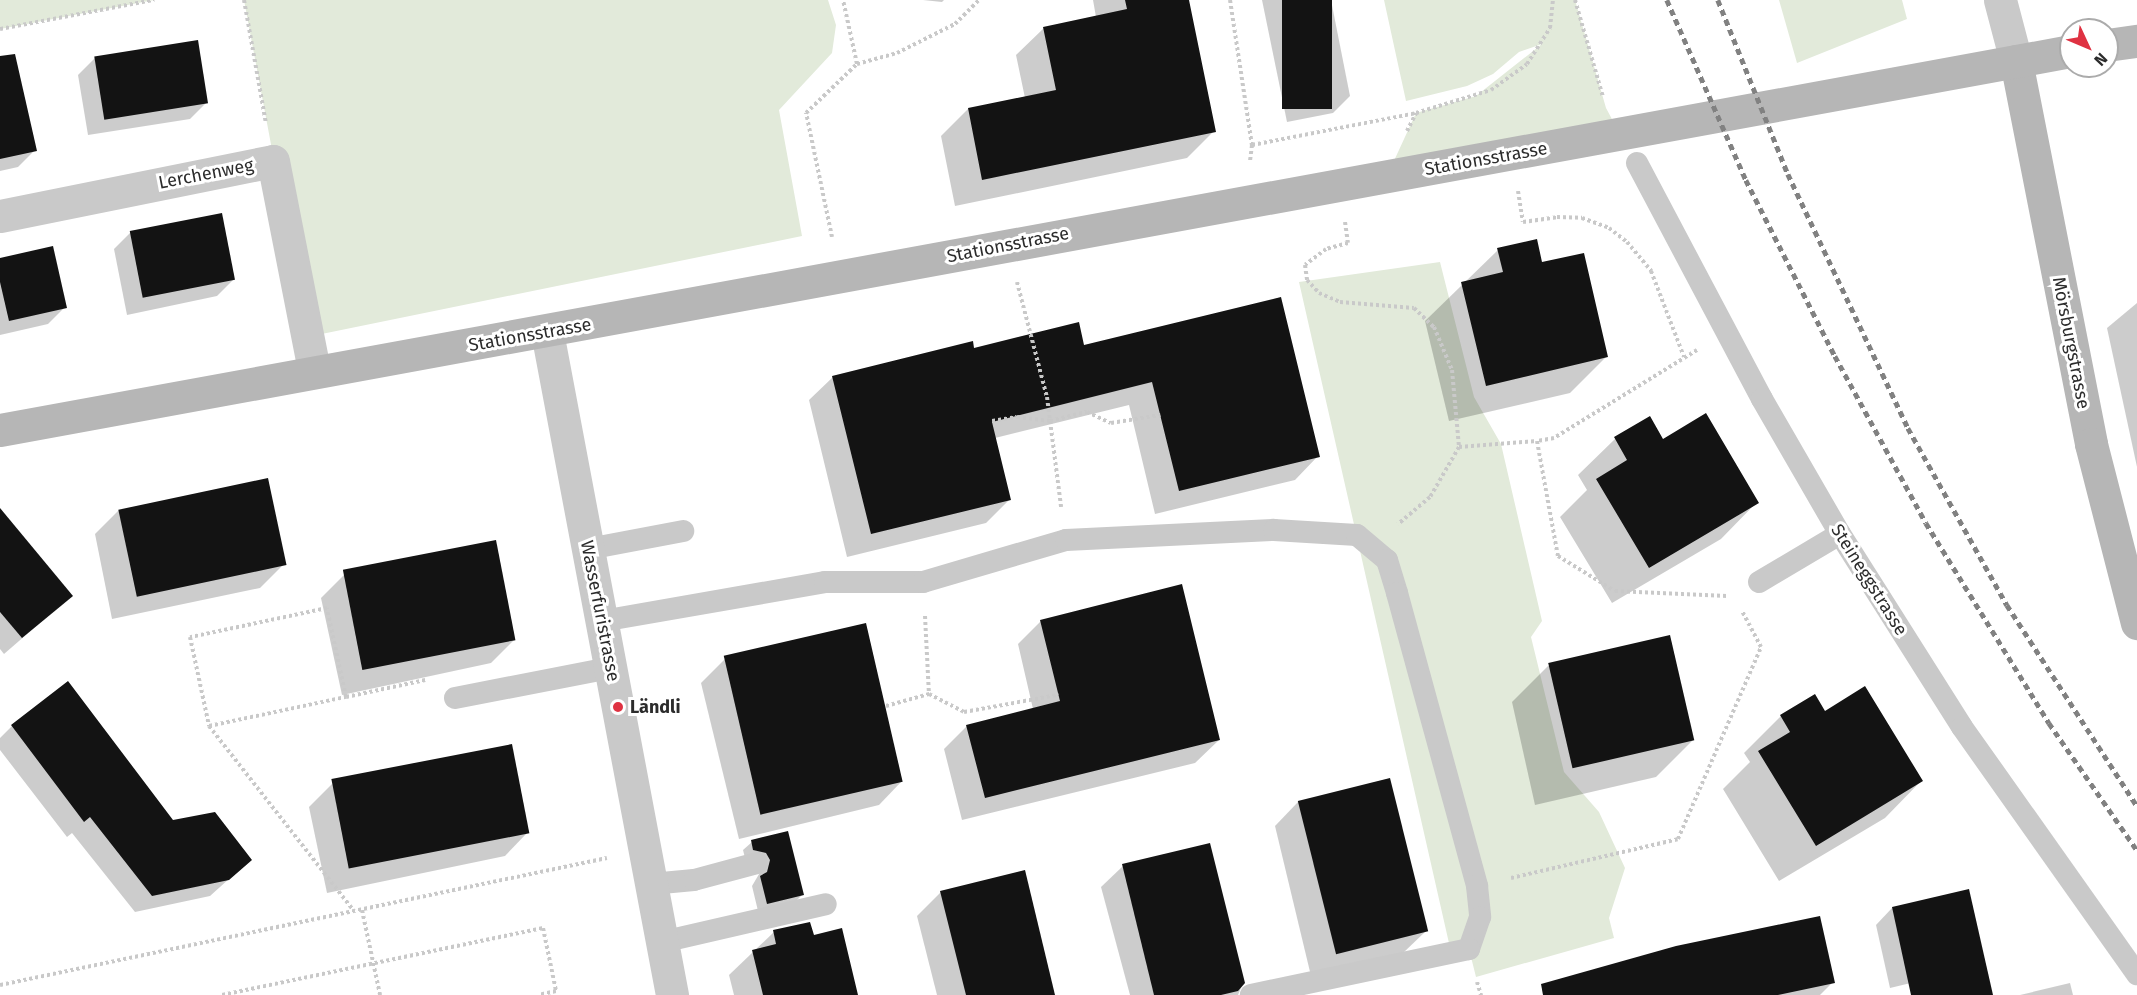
<!DOCTYPE html>
<html>
<head>
<meta charset="utf-8">
<style>
	body { margin:0 }
	#map { position:relative; width:2137px; height:995px; overflow:hidden; background:#fff; font-family:"Fira Sans",sans-serif }
	div>[style] { position:absolute }
	[style*='--x'] { left:calc(var(--x)*1px); top:calc(var(--y)*1px); width:calc(var(--w)*1px); rotate:calc(var(--a)*1deg) }
	.green>* { inset:0; background:#e2eada }
	.shadow>* { inset:0; background:#0003 }
	.building>* { inset:0; background:#131313; transform-origin:0 0 }
	.path>* { height:4px; margin-top:-2px; transform-origin:0; background:repeating-linear-gradient(90deg,#c9c9c9 0 3px,transparent 0 6px) }
	.lane>* { height:22px; margin:-11px; padding:0 11px; transform-origin:11px; border-radius:11px; background:#c9c9c9 }
	.street>* { height:33px; margin:-16.5px; padding:0 16.5px; transform-origin:16.5px; border-radius:16.5px; background:#c9c9c9 }
	.secondary>* { height:33px; margin:-16.5px; padding:0 16.5px; transform-origin:16.5px; border-radius:16.5px; background:#b6b6b6 }
	.rail>* { height:4.5px; margin-top:-2.25px; transform-origin:0; background:repeating-linear-gradient(90deg,#818181 0 6px,transparent 0 10.5px) }
	.dots>* { width:16px; height:16px; translate:-50% -50%; box-sizing:border-box; border:3px solid #fff; border-radius:50% }
	span { translate:-50% -50%; white-space:nowrap; text-align:center; line-height:1.15; -webkit-text-stroke:6px #fff; paint-order:stroke }
	.street-label { font-size:18px; color:#2c2c2c }
	.poi-label { font-size:18px; color:#2c2c2c; font-weight:700 }
	.left { translate:0 -50%; text-align:left }
	.north { position:absolute; left:2059px; top:18px; width:60px; height:60px; box-sizing:border-box; background:#fff; border:2px solid #ababab; border-radius:50%; rotate:134deg; font-size:16px; font-weight:700; line-height:24px; text-align:center; color:#2c2c2c }
	.north::after { content:''; display:block; margin:auto; width:21px; height:27px; background:#df3242; clip-path:polygon(50% 0,100% 100%,50% 72%,0 100%) }
</style>
</head>
<body>
<div id="map">
	<div class="green">
		<i style="clip-path:polygon(0 0,154px 0,0 29px)"></i>
		<i style="clip-path:polygon(244px 0,828px 0,836px 25px,832px 53px,779px 110px,802px 236px,307px 337px)"></i>
		<i style="clip-path:polygon(1384px 0,1575px 0,1606px 108px,1621px 136px,1387px 176px,1416px 113px,1476px 96px,1542px 44px,1519px 52px,1493px 74px,1467px 86px,1406px 101px)"></i>
		<i style="clip-path:polygon(1779px 0,1902px 0,1907px 19px,1797px 63px)"></i>
		<i style="clip-path:polygon(1440px 262px,1474px 397px,1501px 444px,1542px 621px,1531px 637px,1564px 772px,1599px 812px,1625px 868px,1609px 918px,1614px 938px,1476px 977px,1469px 949px,1451px 952px,1299px 282px)"></i>
	</div>
	<div class="shadow">
		<i style="clip-path:polygon(923px 0,944px 0,942px 2px)"></i>
		<i style="clip-path:polygon(1093px 0,1187px 0,1214px 131px,1187px 158px,955px 206px,941px 136px,968px 109px,1025px 98px,1016px 55px,1044px 28px,1096px 17px)"></i>
		<i style="clip-path:polygon(1262px 0,1331px 0,1350px 96px,1333px 113px,1287px 122px)"></i>
		<i style="clip-path:polygon(95px 58px,207px 102px,190px 119px,88px 135px,78px 75px)"></i>
		<i style="clip-path:polygon(0 85px,35px 150px,18px 167px,0 171px)"></i>
		<i style="clip-path:polygon(131px 232px,234px 279px,217px 296px,127px 315px,114px 249px)"></i>
		<i style="clip-path:polygon(1498px 250px,1541px 264px,1607px 356px,1570px 393px,1449px 421px,1425px 321px)"></i>
		<i style="clip-path:polygon(0 259px,65px 307px,48px 324px,0 335px)"></i>
		<i style="clip-path:polygon(2137px 303px,2137px 467px,2107px 328px)"></i>
		<i style="clip-path:polygon(1083px 346px,1318px 456px,1295px 480px,1155px 514px,1129px 405px,995px 438px,1010px 499px,986px 523px,847px 557px,809px 400px,833px 377px)"></i>
		<i style="clip-path:polygon(1649px 418px,1663px 441px,1757px 502px,1721px 539px,1612px 603px,1560px 517px,1587px 490px,1578px 475px,1615px 439px)"></i>
		<i style="clip-path:polygon(119px 510px,284px 564px,260px 588px,112px 619px,95px 534px)"></i>
		<i style="clip-path:polygon(0 532px,71px 596px,4px 654px,0 649px)"></i>
		<i style="clip-path:polygon(345px 574px,515px 639px,491px 663px,342px 695px,321px 598px)"></i>
		<i style="clip-path:polygon(1041px 621px,1219px 740px,1195px 763px,962px 820px,944px 749px,967px 726px,1033px 709px,1018px 644px)"></i>
		<i style="clip-path:polygon(1669px 637px,1693px 740px,1656px 777px,1535px 805px,1512px 702px,1548px 666px)"></i>
		<i style="clip-path:polygon(725px 659px,902px 781px,879px 805px,739px 839px,701px 683px)"></i>
		<i style="clip-path:polygon(67px 683px,172px 822px,250px 860px,210px 896px,135px 912px,72px 833px,67px 837px,0 750px,0 738px,12px 726px)"></i>
		<i style="clip-path:polygon(1825px 713px,1921px 781px,1885px 818px,1779px 881px,1723px 789px,1750px 762px,1744px 753px,1781px 716px)"></i>
		<i style="clip-path:polygon(333px 783px,528px 832px,505px 856px,327px 893px,309px 807px)"></i>
		<i style="clip-path:polygon(1298px 802px,1426px 931px,1402px 954px,1311px 976px,1275px 826px)"></i>
		<i style="clip-path:polygon(787px 833px,802px 895px,794px 903px,758px 911px,752px 886px,762px 869px,745px 858px,743px 850px,752px 842px)"></i>
		<i style="clip-path:polygon(1123px 866px,1243px 983px,1238px 995px,1130px 995px,1101px 887px)"></i>
		<i style="clip-path:polygon(941px 892px,1054px 995px,937px 995px,917px 916px)"></i>
		<i style="clip-path:polygon(1892px 908px,1965px 970px,1890px 988px,1876px 925px)"></i>
		<i style="clip-path:polygon(774px 932px,812px 937px,856px 995px,734px 995px,729px 975px)"></i>
		<i style="clip-path:polygon(1833px 982px,1820px 995px,1570px 995px)"></i>
		<i style="clip-path:polygon(2070px 983px,2073px 995px,2020px 995px)"></i>
	</div>
	<div class="building">
		<i style="clip-path:polygon(1125px 0,1189px 0,1216px 132px,982px 180px,968px 108px,1056px 90px,1043px 27px,1127px 9px)"></i>
		<i style="left:1282px;top:0;width:50px;height:109px"></i>
		<i style="left:198px;top:40px;width:64px;height:105px;rotate:81deg"></i>
		<i style="clip-path:polygon(15px 54px,37px 151px,0 159px,0 56px)"></i>
		<i style="left:222px;top:213px;width:68px;height:94px;rotate:79deg"></i>
		<i style="clip-path:polygon(1537px 239px,1542px 262px,1584px 253px,1608px 357px,1486px 386px,1461px 282px,1503px 272px,1497px 248px)"></i>
		<i style="clip-path:polygon(53px 246px,67px 308px,9px 321px,0 282px,0 258px)"></i>
		<i style="clip-path:polygon(1281px 297px,1320px 457px,1179px 491px,1152px 382px,992px 422px,1011px 500px,871px 534px,832px 376px,973px 341px,974px 348px,1079px 322px,1084px 345px)"></i>
		<i style="clip-path:polygon(1706px 413px,1759px 503px,1649px 568px,1596px 479px,1627px 460px,1614px 437px,1650px 416px,1663px 439px)"></i>
		<i style="left:268px;top:478px;width:89px;height:153px;rotate:78deg"></i>
		<i style="clip-path:polygon(0 508px,73px 596px,22px 638px,0 612px)"></i>
		<i style="left:496px;top:540px;width:102px;height:156px;rotate:79deg"></i>
		<i style="clip-path:polygon(1182px 584px,1220px 740px,985px 798px,966px 725px,1060px 701px,1040px 620px)"></i>
		<i style="left:866px;top:623px;width:163px;height:146px;rotate:77deg"></i>
		<i style="left:1670px;top:635px;width:108px;height:125px;rotate:77deg"></i>
		<i style="clip-path:polygon(68px 681px,173px 820px,215px 812px,252px 860px,229px 880px,152px 896px,90px 817px,84px 822px,11px 725px)"></i>
		<i style="clip-path:polygon(1865px 686px,1923px 781px,1816px 846px,1758px 751px,1790px 732px,1780px 715px,1815px 694px,1825px 711px)"></i>
		<i style="left:512px;top:744px;width:91px;height:184px;rotate:79deg"></i>
		<i style="left:1390px;top:778px;width:158px;height:95px;rotate:76deg"></i>
		<i style="clip-path:polygon(788px 831px,804px 895px,767px 904px,760px 876px,767px 872px,770px 860px,766px 853px,753px 850px,751px 840px)"></i>
		<i style="clip-path:polygon(1210px 843px,1245px 983px,1238px 991px,1221px 995px,1154px 995px,1122px 864px)"></i>
		<i style="clip-path:polygon(1025px 870px,1055px 995px,966px 995px,940px 891px)"></i>
		<i style="clip-path:polygon(1969px 889px,1993px 995px,1911px 995px,1892px 907px)"></i>
		<i style="clip-path:polygon(1820px 916px,1835px 983px,1778px 995px,1543px 995px,1541px 984px,1676px 946px)"></i>
		<i style="clip-path:polygon(810px 922px,814px 935px,842px 928px,858px 995px,763px 995px,752px 950px,776px 944px,773px 930px)"></i>
	</div>
	<div class="path">
		<i style="--x:244;--y:0;--w:125;--a:79.9"></i>
		<i style="--x:1230;--y:0;--w:147;--a:81.4"></i>
		<i style="--x:1252;--y:145;--w:17;--a:97"></i>
		<i style="--x:1575;--y:0;--w:101;--a:73.9"></i>
		<i style="--x:0;--y:29;--w:157;--a:-10.7"></i>
		<i style="--x:857;--y:64;--w:41;--a:-15.4"></i>
		<i style="--x:897;--y:53;--w:65;--a:-26.6"></i>
		<i style="--x:955;--y:24;--w:34;--a:-45"></i>
		<i style="--x:1407;--y:131;--w:20;--a:-63"></i>
		<i style="--x:1416;--y:113;--w:78;--a:-17"></i>
		<i style="--x:1491;--y:90;--w:44;--a:-35.8"></i>
		<i style="--x:1527;--y:64;--w:43;--a:-57.4"></i>
		<i style="--x:1550;--y:28;--w:28;--a:-84"></i>
		<i style="--x:1252;--y:145;--w:167;--a:-11"></i>
		<i style="--x:1518;--y:191;--w:31;--a:81"></i>
		<i style="--x:1523;--y:222;--w:34;--a:-8"></i>
		<i style="--x:1557;--y:217;--w:25;--a:2"></i>
		<i style="--x:1582;--y:218;--w:29;--a:20"></i>
		<i style="--x:1609;--y:228;--w:23;--a:38"></i>
		<i style="--x:1627;--y:242;--w:38;--a:50"></i>
		<i style="--x:1651;--y:271;--w:92;--a:69"></i>
		<i style="--x:1345;--y:222;--w:21;--a:82"></i>
		<i style="--x:1348;--y:243;--w:23;--a:165"></i>
		<i style="--x:1326;--y:249;--w:26;--a:143"></i>
		<i style="--x:1305;--y:265;--w:15;--a:82"></i>
		<i style="--x:1307;--y:280;--w:18;--a:47"></i>
		<i style="--x:1319;--y:293;--w:23;--a:23"></i>
		<i style="--x:1340;--y:302;--w:74;--a:4.6"></i>
		<i style="--x:1414;--y:308;--w:28;--a:44"></i>
		<i style="--x:1434;--y:327;--w:47;--a:67.3"></i>
		<i style="--x:1452;--y:370;--w:77;--a:84.8"></i>
		<i style="--x:1459;--y:447;--w:58;--a:120.1"></i>
		<i style="--x:1430;--y:497;--w:42;--a:139.8"></i>
		<i style="--x:832;--y:237;--w:127;--a:-101.8"></i>
		<i style="--x:806;--y:113;--w:71;--a:-43.9"></i>
		<i style="--x:857;--y:64;--w:66;--a:-102.3"></i>
		<i style="--x:1017;--y:282;--w:119;--a:75.4"></i>
		<i style="--x:1047;--y:397;--w:111;--a:82.7"></i>
		<i style="--x:1697;--y:350;--w:168;--a:148.4"></i>
		<i style="--x:1554;--y:438;--w:17;--a:170"></i>
		<i style="--x:1537;--y:441;--w:117;--a:79.7"></i>
		<i style="--x:1558;--y:556;--w:67;--a:31.6"></i>
		<i style="--x:1615;--y:591;--w:112;--a:2.6"></i>
		<i style="--x:992;--y:421;--w:25;--a:-9"></i>
		<i style="--x:1017;--y:417;--w:33;--a:7"></i>
		<i style="--x:1050;--y:421;--w:38;--a:-14"></i>
		<i style="--x:1087;--y:412;--w:26;--a:25"></i>
		<i style="--x:1111;--y:423;--w:50;--a:-9.3"></i>
		<i style="--x:1459;--y:447;--w:78;--a:-4.4"></i>
		<i style="--x:925;--y:616;--w:78;--a:87.1"></i>
		<i style="--x:929;--y:694;--w:39;--a:27"></i>
		<i style="--x:964;--y:712;--w:96;--a:-10.3"></i>
		<i style="--x:346;--y:697;--w:91;--a:-102.1"></i>
		<i style="--x:327;--y:608;--w:140;--a:168"></i>
		<i style="--x:190;--y:637;--w:91;--a:77.9"></i>
		<i style="--x:209;--y:726;--w:140;--a:-12"></i>
		<i style="--x:346;--y:697;--w:81;--a:-12.1"></i>
		<i style="--x:886;--y:706;--w:45;--a:-15.6"></i>
		<i style="--x:209;--y:726;--w:235;--a:51.9"></i>
		<i style="--x:1511;--y:878;--w:171;--a:-13.1"></i>
		<i style="--x:1678;--y:839;--w:209;--a:-66.6"></i>
		<i style="--x:1761;--y:647;--w:41;--a:-117.8"></i>
		<i style="--x:362;--y:910;--w:87;--a:78"></i>
		<i style="--x:1477;--y:982;--w:14;--a:73"></i>
		<i style="--x:0;--y:985;--w:620;--a:-11.82"></i>
		<i style="--x:222;--y:995;--w:328;--a:-11.8"></i>
		<i style="--x:543;--y:928;--w:64;--a:78.3"></i>
		<i style="--x:556;--y:991;--w:18;--a:167"></i>
	</div>
	<div class="lane">
		<i style="--x:1637;--y:163;--w:267;--a:62.1"></i>
		<i style="--x:1762;--y:399;--w:156;--a:60"></i>
		<i style="--x:1840;--y:534;--w:228;--a:57.7"></i>
		<i style="--x:1962;--y:727;--w:303;--a:54.7"></i>
		<i style="--x:588;--y:549;--w:97;--a:-10.7"></i>
		<i style="--x:1759;--y:582;--w:94;--a:-30.7"></i>
		<i style="--x:602;--y:621;--w:226;--a:-9.9"></i>
		<i style="--x:825;--y:582;--w:98;--a:0"></i>
		<i style="--x:923;--y:582;--w:149;--a:-16.4"></i>
		<i style="--x:1066;--y:540;--w:208;--a:-2.8"></i>
		<i style="--x:1274;--y:530;--w:83;--a:3.4"></i>
		<i style="--x:1357;--y:535;--w:39;--a:40"></i>
		<i style="--x:1387;--y:560;--w:34;--a:73"></i>
		<i style="--x:1397;--y:593;--w:304;--a:74.7"></i>
		<i style="--x:1477;--y:886;--w:31;--a:84"></i>
		<i style="--x:1480;--y:917;--w:34;--a:109"></i>
		<i style="--x:1469;--y:949;--w:223;--a:168.1"></i>
		<i style="--x:455;--y:698;--w:158;--a:-11"></i>
		<i style="--x:651;--y:884;--w:43;--a:-5.3"></i>
		<i style="--x:694;--y:880;--w:65;--a:-15.1"></i>
		<i style="--x:662;--y:942;--w:168;--a:-13"></i>
	</div>
	<div class="street">
		<i style="--x:2000;--y:0;--w:63;--a:75.3"></i>
		<i style="--x:0;--y:216;--w:278;--a:-11.4"></i>
		<i style="--x:273;--y:161;--w:213;--a:78.9"></i>
		<i style="--x:547;--y:332;--w:675;--a:79.32"></i>
	</div>
	<div class="secondary">
		<i style="--x:2107;--y:45;--w:30;--a:-8"></i>
		<i style="--x:2016;--y:61;--w:390;--a:78.9"></i>
		<i style="--x:2091;--y:444;--w:185;--a:75.6"></i>
		<i style="--x:0;--y:430;--w:2105;--a:-10.37"></i>
	</div>
	<div class="rail">
		<i style="--x:1667;--y:0;--w:197;--a:66.3"></i>
		<i style="--x:1746;--y:180;--w:197;--a:63.2"></i>
		<i style="--x:1835;--y:356;--w:190;--a:61.4"></i>
		<i style="--x:1926;--y:523;--w:235;--a:58.4"></i>
		<i style="--x:2049;--y:723;--w:155;--a:55.3"></i>
		<i style="--x:1718;--y:0;--w:188;--a:68.1"></i>
		<i style="--x:1788;--y:174;--w:281;--a:64.7"></i>
		<i style="--x:1908;--y:428;--w:203;--a:60.8"></i>
		<i style="--x:2007;--y:605;--w:239;--a:57.1"></i>
	</div>
	<div class="dots">
		<i style="left:618px;top:707px;background:#df3242"></i>
	</div>
	<div class="street-label">
		<span style="left:1486px;top:159px;rotate:-10deg">Stationsstrasse</span>
		<span style="left:206px;top:174px;rotate:-11deg">Lerchenweg</span>
		<span style="left:1008px;top:245px;rotate:-11deg">Stationsstrasse</span>
		<span style="left:530px;top:335px;rotate:-10deg">Stationsstrasse</span>
		<span style="left:2071px;top:343px;rotate:79deg">Mörsburgstrasse</span>
		<span style="left:1869px;top:580px;rotate:58deg">Steineggstrasse</span>
		<span style="left:600px;top:611px;rotate:79deg">Wasserfuristrasse</span>
	</div>
	<div class="poi-label">
		<span class="left" style="left:630px;top:707px">Ländli</span>
	</div>
	<div class="north">N</div>
</div>
</body>
</html>
